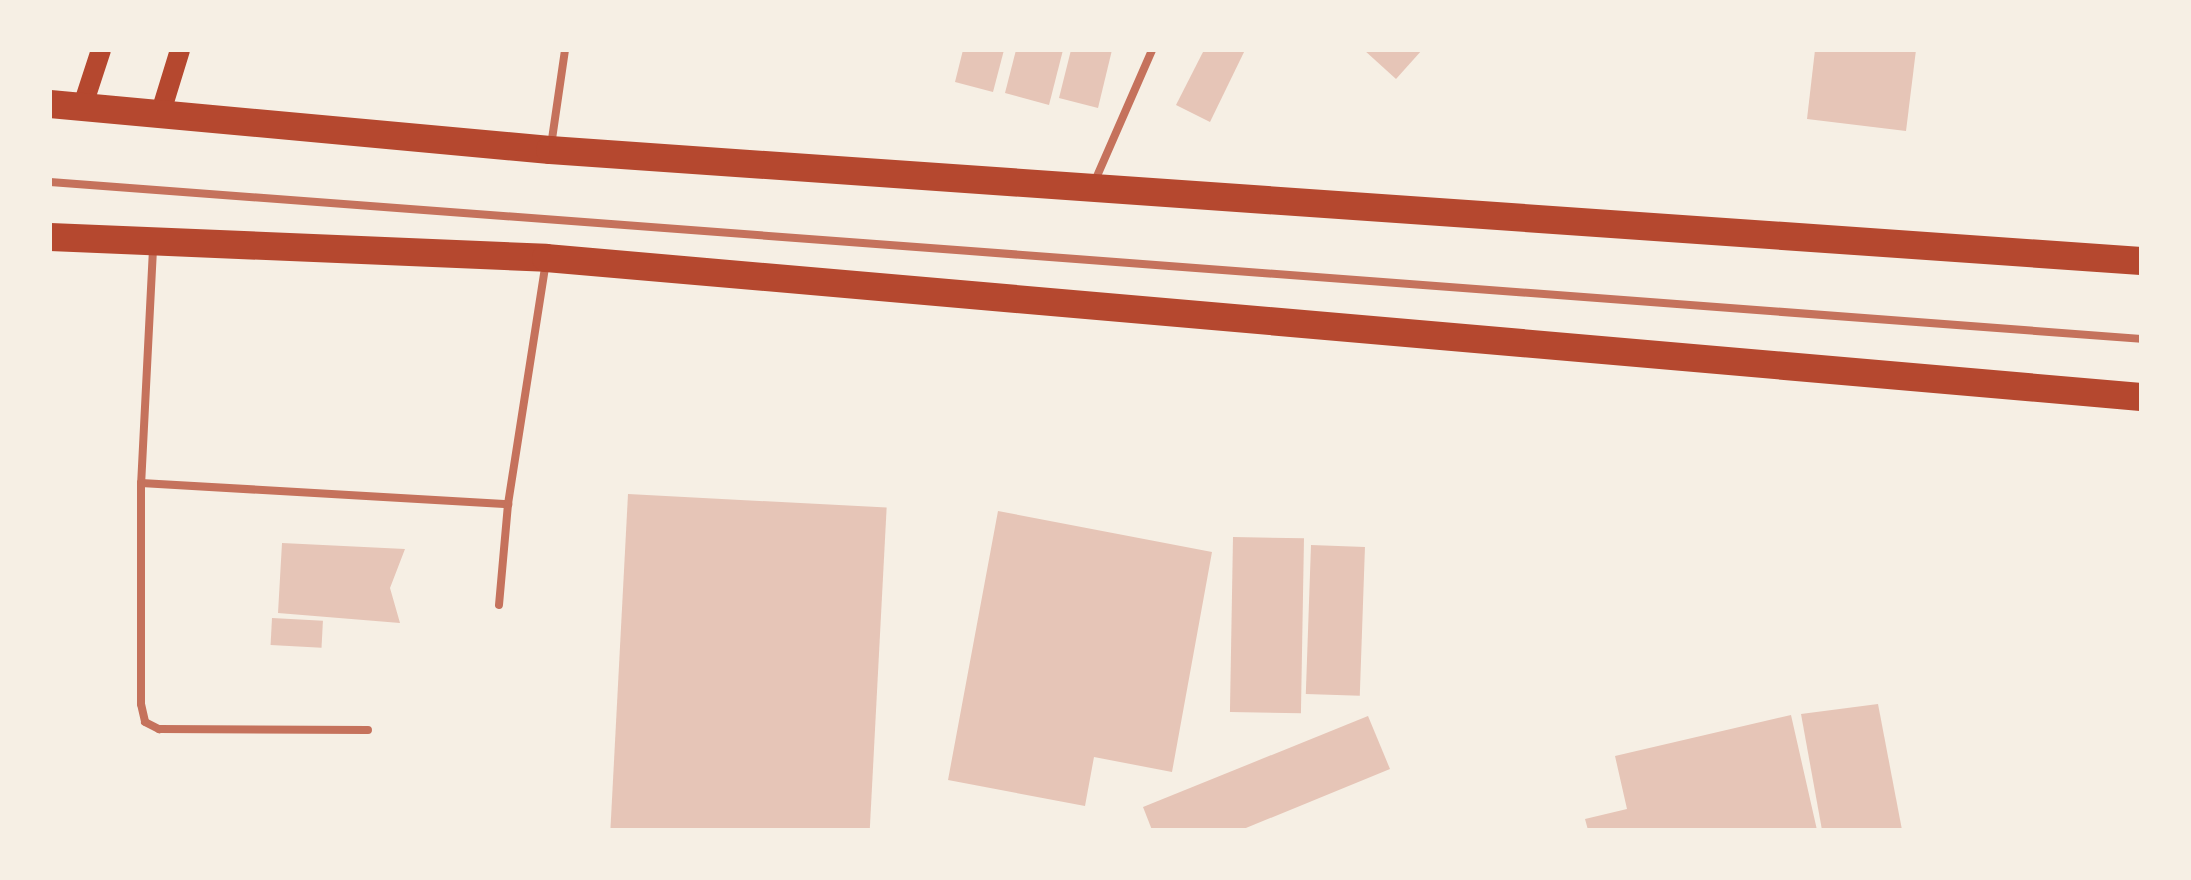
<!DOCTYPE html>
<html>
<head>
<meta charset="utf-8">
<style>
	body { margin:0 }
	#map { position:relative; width:2191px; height:880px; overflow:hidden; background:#f6efe4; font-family:Manrope,sans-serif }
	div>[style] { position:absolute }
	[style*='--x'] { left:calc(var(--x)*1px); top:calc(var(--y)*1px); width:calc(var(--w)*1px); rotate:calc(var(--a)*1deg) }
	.building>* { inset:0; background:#e6c5b7; transform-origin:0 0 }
	.service>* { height:8px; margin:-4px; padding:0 4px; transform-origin:4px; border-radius:4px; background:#c5725c }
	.secondary>* { height:20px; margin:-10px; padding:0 10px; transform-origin:10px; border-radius:10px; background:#b5482f }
	.trunk>* { height:28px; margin:-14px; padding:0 14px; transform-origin:14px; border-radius:14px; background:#b5482f }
	span { translate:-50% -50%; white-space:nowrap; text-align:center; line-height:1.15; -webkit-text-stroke:9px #f6efe4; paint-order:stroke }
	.frame { position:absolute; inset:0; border:52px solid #f6efe4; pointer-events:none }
</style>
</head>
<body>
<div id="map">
	<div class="building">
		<i style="clip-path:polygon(963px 50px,1004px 50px,993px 92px,955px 82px)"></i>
		<i style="clip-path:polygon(1016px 50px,1063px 50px,1049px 105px,1005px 93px)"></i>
		<i style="clip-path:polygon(1071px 50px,1112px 50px,1098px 108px,1059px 98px)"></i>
		<i style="clip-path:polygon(1204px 50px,1245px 50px,1210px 122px,1176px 105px)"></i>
		<i style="clip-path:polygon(1364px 50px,1422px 50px,1396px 79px)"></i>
		<i style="clip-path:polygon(1815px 50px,1916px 50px,1906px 131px,1807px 119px)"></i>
		<i style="left:628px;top:494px;width:259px;height:336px;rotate:3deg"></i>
		<i style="clip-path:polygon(998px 511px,1212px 552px,1172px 772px,1094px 757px,1085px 806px,948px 780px)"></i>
		<i style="left:1233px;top:537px;width:71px;height:175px;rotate:1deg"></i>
		<i style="clip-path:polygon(282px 543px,405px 549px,390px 588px,400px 623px,278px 613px)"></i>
		<i style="left:1311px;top:545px;width:54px;height:149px;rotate:2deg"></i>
		<i style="left:272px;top:618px;width:51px;height:27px;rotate:3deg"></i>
		<i style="clip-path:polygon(1878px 704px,1902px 830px,1822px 830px,1801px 714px)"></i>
		<i style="clip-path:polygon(1791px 715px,1817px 830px,1588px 830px,1585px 819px,1627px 809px,1615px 756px)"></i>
		<i style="clip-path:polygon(1368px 716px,1390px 769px,1241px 830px,1152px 830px,1143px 807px)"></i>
	</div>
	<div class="service">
		<i style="--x:551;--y:146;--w:97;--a:-81.7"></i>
		<i style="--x:50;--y:182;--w:2097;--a:4.29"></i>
		<i style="--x:1094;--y:183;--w:145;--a:-66.4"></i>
		<i style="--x:153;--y:249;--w:234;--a:92.9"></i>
		<i style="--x:141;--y:483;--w:368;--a:3.3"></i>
		<i style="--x:508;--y:504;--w:245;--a:-81.1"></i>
		<i style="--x:141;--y:483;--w:221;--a:90"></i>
		<i style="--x:141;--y:704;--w:18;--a:77"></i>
		<i style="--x:145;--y:722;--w:16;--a:27"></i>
		<i style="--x:159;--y:729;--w:209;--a:0.3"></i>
		<i style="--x:499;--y:605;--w:101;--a:-84.9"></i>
	</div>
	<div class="secondary">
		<i style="--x:82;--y:108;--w:61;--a:-71.9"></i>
		<i style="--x:160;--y:115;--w:68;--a:-72.9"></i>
	</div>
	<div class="trunk">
		<i style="--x:50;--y:104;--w:502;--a:5.26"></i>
		<i style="--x:550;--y:150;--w:1595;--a:3.99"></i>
		<i style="--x:50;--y:237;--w:496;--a:2.4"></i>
		<i style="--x:546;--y:258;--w:1601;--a:4.98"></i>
	</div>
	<div class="frame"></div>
</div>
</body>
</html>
